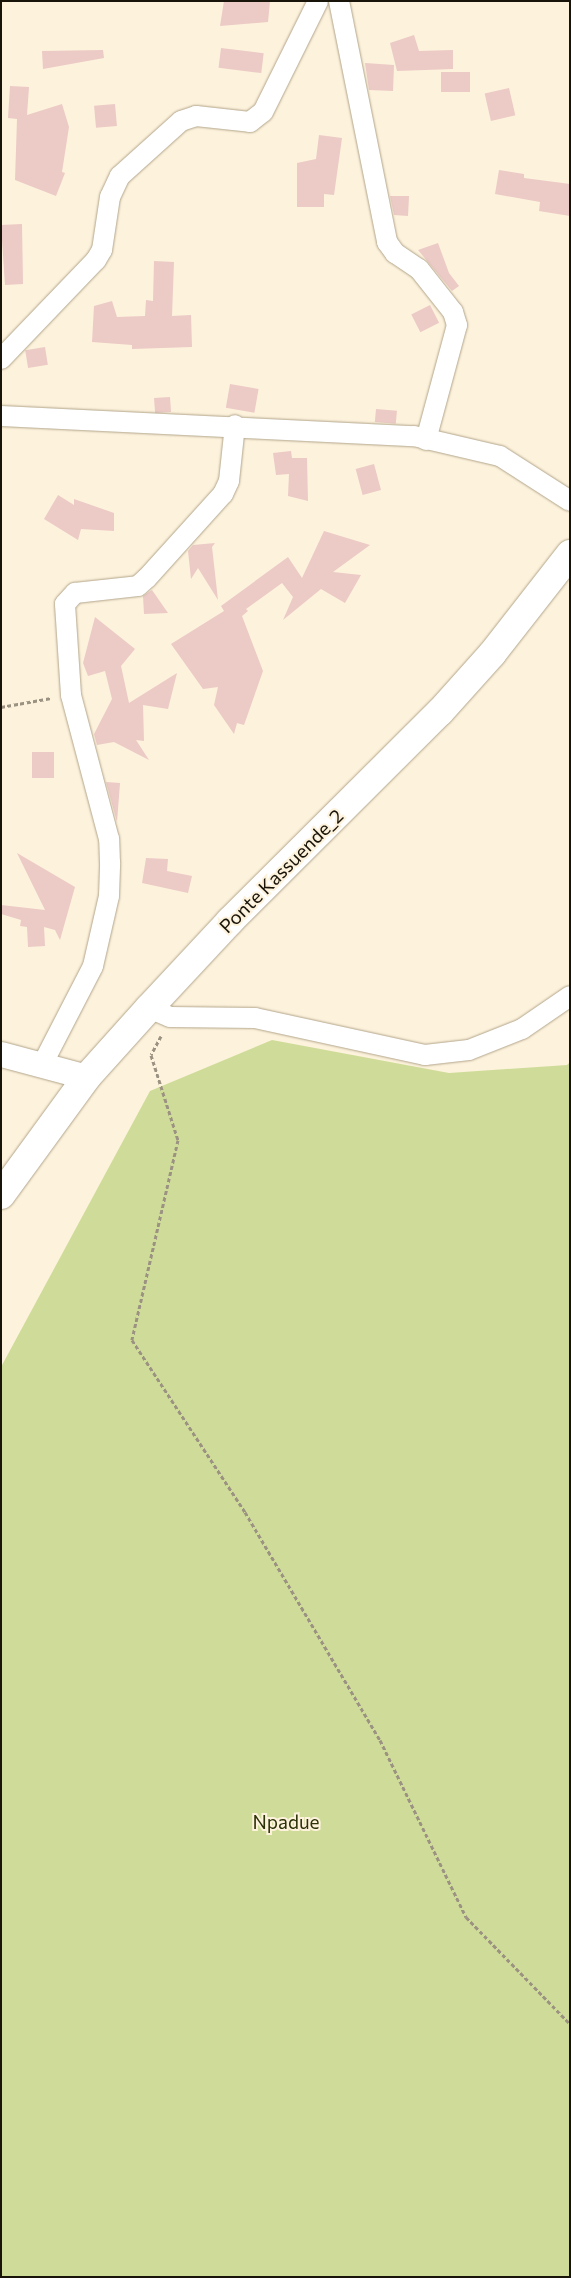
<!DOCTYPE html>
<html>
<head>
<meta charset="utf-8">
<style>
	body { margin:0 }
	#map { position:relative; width:571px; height:2278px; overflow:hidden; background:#fdf2dc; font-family:Commissioner,sans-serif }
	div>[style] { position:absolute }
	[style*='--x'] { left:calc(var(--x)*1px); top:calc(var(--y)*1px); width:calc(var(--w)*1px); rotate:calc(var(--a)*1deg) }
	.green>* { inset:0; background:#cfdc99 }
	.building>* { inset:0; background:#eccac6; transform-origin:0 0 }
	.path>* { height:3px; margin-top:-1.5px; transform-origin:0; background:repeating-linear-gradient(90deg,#9b9282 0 4px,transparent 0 6.5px) }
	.roads { filter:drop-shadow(0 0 1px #b2a58b) drop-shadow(0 0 1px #b2a58b) }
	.minor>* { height:20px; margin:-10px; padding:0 10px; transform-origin:10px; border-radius:10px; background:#fff }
	.tertiary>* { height:25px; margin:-12.5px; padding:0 12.5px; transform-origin:12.5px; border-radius:12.5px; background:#fff }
	.trunk>* { height:28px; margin:-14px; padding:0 14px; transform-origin:14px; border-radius:14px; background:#fff }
	span { translate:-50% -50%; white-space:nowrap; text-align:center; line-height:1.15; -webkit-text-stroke:4px #fdf2dc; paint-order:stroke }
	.street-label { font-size:19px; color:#19140a }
	.park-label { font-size:19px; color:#2c3207 }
	.frame { position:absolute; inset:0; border:2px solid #19140a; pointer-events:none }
</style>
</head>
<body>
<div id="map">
	<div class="green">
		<i style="clip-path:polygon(272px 1040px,449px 1073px,567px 1065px,570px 1062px,570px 2277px,1px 2277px,1px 1367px,150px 1091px)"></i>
	</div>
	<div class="building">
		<i style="clip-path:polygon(224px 1px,270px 1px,268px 22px,220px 26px)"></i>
		<i style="clip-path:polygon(414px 35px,419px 51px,453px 50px,453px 69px,397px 71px,390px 43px)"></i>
		<i style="left:221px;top:48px;width:43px;height:20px;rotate:7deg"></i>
		<i style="clip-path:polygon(103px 50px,104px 58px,43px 69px,42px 51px)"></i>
		<i style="clip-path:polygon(365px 63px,394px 65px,393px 91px,369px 90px)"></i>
		<i style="left:441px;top:72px;width:29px;height:20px"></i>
		<i style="clip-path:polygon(10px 86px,29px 87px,27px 115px,62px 104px,69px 127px,62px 172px,65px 173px,56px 196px,15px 180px,17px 119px,8px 118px)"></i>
		<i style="left:509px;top:88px;width:28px;height:25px;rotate:77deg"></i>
		<i style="left:115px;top:104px;width:22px;height:21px;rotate:85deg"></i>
		<i style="clip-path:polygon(319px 135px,342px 138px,334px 195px,324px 194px,324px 207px,297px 207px,297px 163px,316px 159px)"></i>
		<i style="clip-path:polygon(499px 170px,524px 174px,524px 178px,570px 184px,570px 216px,539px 211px,540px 202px,495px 194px)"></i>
		<i style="clip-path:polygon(390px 196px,409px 196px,408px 216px,394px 215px)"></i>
		<i style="clip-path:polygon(22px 224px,23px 284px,5px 285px,1px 225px)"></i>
		<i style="clip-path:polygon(438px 243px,449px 273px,459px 286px,452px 291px,418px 250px)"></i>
		<i style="clip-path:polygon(154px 261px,174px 262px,172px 316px,191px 315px,192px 347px,132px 349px,132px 345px,92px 342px,94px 306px,112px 301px,117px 317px,145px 316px,146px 300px,153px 301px)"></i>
		<i style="left:430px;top:305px;width:20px;height:21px;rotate:63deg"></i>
		<i style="left:45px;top:347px;width:18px;height:20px;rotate:81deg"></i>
		<i style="left:230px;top:384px;width:29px;height:24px;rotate:10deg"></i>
		<i style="left:170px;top:397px;width:15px;height:16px;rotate:86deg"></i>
		<i style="left:376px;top:409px;width:21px;height:13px;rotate:5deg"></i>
		<i style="clip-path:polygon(291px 451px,292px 458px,307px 458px,308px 501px,288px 496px,289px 474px,276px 475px,273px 453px)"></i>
		<i style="left:374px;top:464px;width:27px;height:19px;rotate:75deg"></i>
		<i style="clip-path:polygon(58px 495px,74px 505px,74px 499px,114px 513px,114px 531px,81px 529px,78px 540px,44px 519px)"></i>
		<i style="clip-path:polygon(324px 531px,370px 545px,333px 572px,361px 575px,345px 603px,321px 589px,283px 620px,293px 597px,282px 583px,246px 609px,248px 611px,242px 616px,263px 671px,244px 725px,237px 723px,234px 734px,214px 705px,218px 687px,203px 689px,171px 644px,224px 611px,221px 606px,288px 557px,302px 578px)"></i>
		<i style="clip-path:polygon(215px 543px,212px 547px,218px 600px,198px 568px,191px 579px,188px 551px,193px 545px)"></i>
		<i style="clip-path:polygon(152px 590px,168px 613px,144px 614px,143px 596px)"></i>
		<i style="clip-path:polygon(95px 617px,135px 649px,121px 666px,129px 703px,177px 673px,168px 709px,143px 705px,144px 741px,136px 740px,149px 760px,114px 742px,97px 745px,94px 734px,112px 699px,105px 671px,88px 676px,83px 663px)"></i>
		<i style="left:32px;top:752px;width:22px;height:26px"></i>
		<i style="clip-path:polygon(106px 782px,120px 783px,117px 822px)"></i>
		<i style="clip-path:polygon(17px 853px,75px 887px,60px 940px,55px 930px,44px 927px,45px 946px,28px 947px,27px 927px,20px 926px,21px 920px,1px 914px,1px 905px,45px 910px)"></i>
		<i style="clip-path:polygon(146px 858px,168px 859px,167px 871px,192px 876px,188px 893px,142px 883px)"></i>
	</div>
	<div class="path">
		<i style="--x:1;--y:707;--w:51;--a:-10.2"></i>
		<i style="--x:161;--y:1036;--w:21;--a:118"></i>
		<i style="--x:151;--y:1055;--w:89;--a:72.4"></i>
		<i style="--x:178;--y:1140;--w:205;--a:103"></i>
		<i style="--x:132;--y:1340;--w:206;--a:56.7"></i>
		<i style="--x:245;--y:1512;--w:265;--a:59.4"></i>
		<i style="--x:380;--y:1740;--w:197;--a:64.1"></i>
		<i style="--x:466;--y:1917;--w:149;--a:45.8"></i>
	</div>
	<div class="roads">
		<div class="minor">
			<i style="--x:339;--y:1;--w:246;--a:78.7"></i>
			<i style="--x:387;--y:242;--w:14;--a:54"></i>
			<i style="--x:395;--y:253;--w:29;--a:34"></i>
			<i style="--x:419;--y:269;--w:55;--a:51.7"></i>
			<i style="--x:453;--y:312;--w:14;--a:73"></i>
			<i style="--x:457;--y:325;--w:119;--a:105.1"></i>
			<i style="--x:1;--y:359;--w:137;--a:-46.2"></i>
			<i style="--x:96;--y:260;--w:12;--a:-59"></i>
			<i style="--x:102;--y:250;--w:54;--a:-81.4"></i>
			<i style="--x:110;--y:197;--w:23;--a:-65"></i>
			<i style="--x:120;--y:176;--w:82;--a:-42"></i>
			<i style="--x:181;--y:121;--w:16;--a:-18"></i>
			<i style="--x:196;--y:116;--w:54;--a:6.3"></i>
			<i style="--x:250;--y:122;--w:16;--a:-38"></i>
			<i style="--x:263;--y:112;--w:124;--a:-63.6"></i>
			<i style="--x:1;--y:416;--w:413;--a:2.8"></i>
			<i style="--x:414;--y:436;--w:88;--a:13.1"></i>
			<i style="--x:500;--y:456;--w:83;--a:32.7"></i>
			<i style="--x:149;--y:1008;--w:23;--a:23"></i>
			<i style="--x:170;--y:1017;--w:85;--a:0.7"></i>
			<i style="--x:255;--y:1018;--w:174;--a:12.3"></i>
			<i style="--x:425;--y:1055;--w:44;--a:-6.5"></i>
			<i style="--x:469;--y:1050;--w:57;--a:-21.6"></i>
			<i style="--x:522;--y:1029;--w:58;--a:-34.5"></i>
			<i style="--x:42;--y:1065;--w:111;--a:-62.7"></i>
			<i style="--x:93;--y:966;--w:72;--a:-77.1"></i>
			<i style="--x:109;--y:896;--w:33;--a:-88"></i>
			<i style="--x:110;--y:863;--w:24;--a:-92"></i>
			<i style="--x:109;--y:839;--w:149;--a:-104.8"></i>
			<i style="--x:71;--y:695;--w:91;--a:-93.8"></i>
			<i style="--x:65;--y:604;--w:15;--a:-48"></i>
			<i style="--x:75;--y:593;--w:63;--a:-6.3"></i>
			<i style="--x:138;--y:586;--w:12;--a:-42"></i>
			<i style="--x:147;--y:578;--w:113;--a:-47.9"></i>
			<i style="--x:223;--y:494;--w:14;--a:-65"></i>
			<i style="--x:229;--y:481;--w:56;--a:-83.9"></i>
		</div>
		<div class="tertiary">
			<i style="--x:1;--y:1054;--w:89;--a:15"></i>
		</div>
		<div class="trunk">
			<i style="--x:1;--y:1195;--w:146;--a:-53.9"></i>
			<i style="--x:87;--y:1077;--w:93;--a:-48.1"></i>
			<i style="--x:149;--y:1008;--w:119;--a:-47"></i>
			<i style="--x:230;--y:921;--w:296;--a:-44.9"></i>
			<i style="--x:440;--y:712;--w:78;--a:-48.1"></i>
			<i style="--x:492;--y:654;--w:127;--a:-52"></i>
		</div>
	</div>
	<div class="street-label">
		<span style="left:281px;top:871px;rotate:-45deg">Ponte Kassuende_2</span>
	</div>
	<div class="park-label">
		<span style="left:286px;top:1822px">Npadue</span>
	</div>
	<div class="frame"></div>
</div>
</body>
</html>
